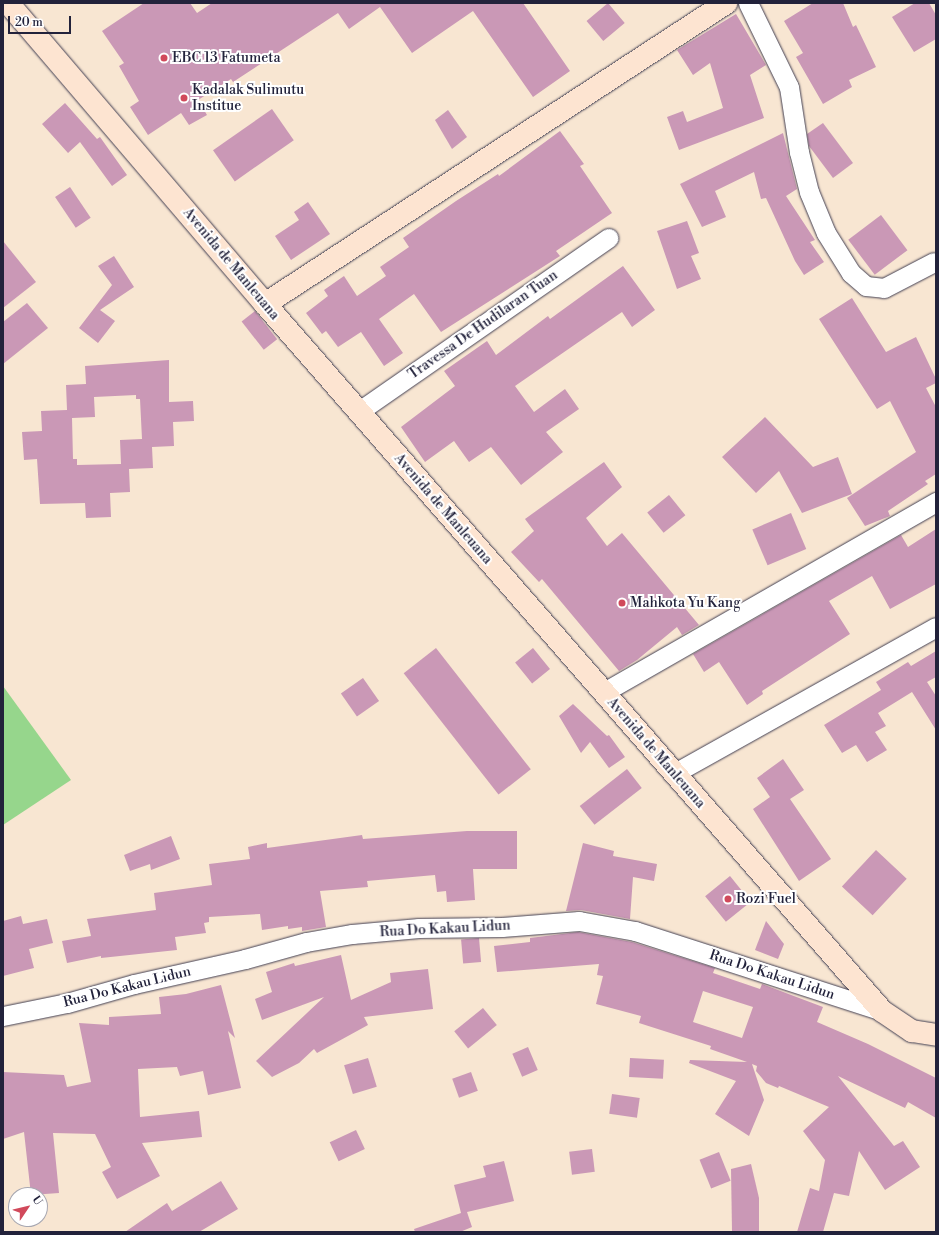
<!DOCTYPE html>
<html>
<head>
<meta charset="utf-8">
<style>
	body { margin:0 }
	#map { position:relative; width:939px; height:1235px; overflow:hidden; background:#f8e6d2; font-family:"Libre Bodoni",serif }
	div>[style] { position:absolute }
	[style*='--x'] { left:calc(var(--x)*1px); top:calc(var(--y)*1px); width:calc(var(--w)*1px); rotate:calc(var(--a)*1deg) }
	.green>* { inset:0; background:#96d68c }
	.building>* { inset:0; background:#ca98b6; transform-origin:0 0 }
	.roads { filter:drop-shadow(0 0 1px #423f52) drop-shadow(0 0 1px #423f52) }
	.street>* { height:19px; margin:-9.5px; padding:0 9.5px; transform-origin:9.5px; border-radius:9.5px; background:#fff }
	.secondary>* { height:22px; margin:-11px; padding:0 11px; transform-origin:11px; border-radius:11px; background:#fde4d1 }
	.dots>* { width:11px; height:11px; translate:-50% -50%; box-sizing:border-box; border:2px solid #fff; border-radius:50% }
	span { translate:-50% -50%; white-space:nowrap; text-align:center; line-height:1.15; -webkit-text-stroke:4px #fff; paint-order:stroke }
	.poi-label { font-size:14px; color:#22223b }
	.left { translate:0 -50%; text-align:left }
	.street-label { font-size:14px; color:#22223b }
	.frame { position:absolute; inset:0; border:4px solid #22223b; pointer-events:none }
	.north { position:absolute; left:8px; top:1187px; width:40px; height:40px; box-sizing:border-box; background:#fff; border:1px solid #a7a7b1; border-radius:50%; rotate:55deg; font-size:11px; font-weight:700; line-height:16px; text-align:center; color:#22223b }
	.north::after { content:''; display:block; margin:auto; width:14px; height:18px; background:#d1495b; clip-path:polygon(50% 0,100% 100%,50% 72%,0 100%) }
	.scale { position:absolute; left:8px; top:16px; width:63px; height:18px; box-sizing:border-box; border:2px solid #22223b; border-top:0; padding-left:5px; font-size:12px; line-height:14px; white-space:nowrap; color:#22223b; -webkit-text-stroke:3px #fff; paint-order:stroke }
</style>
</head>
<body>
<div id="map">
	<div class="green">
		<i style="clip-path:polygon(3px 686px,71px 780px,3px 825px)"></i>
	</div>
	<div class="building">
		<i style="clip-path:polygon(144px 3px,190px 3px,197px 13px,212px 3px,523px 3px,570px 71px,533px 97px,473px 11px,412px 53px,380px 7px,349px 29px,338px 13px,233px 82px,231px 79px,198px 100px,207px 115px,189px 125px,181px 113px,148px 135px,130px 107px,139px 101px,119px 66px,124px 63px,102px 31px)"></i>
		<i style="left:608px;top:3px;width:26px;height:28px;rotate:50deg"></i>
		<i style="clip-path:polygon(813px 3px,843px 3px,853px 27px,856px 25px,876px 67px,849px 80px,852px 87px,823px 104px,796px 57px,803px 53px,784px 21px)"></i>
		<i style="clip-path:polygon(915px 3px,929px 3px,936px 15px,936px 39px,914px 52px,892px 17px)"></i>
		<i style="clip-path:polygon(736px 14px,766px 65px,750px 75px,764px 118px,679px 150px,667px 117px,683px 111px,687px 122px,723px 108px,710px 63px,693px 75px,677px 50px)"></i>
		<i style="clip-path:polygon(65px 103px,97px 139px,100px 137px,127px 175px,112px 186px,80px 142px,68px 153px,42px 124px)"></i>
		<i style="left:272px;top:109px;width:38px;height:72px;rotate:55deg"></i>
		<i style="clip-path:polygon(448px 110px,467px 137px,452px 149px,435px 120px)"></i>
		<i style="clip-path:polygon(823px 123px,853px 163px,833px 178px,809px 146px,807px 134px)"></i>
		<i style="clip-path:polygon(560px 131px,584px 164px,580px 166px,612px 213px,556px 251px,560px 256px,441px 332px,414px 294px,379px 319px,403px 353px,384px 366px,361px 332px,338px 347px,326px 331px,322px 334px,306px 313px,328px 296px,324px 290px,344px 276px,357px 296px,386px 276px,380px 267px,409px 247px,403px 238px,456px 201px,498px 174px,499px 176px)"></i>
		<i style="clip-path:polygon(783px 133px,797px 189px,786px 196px,815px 240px,810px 242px,824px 262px,804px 275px,795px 261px,766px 198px,761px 199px,754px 172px,715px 191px,726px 217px,702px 227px,680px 184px)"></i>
		<i style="left:70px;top:187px;width:37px;height:18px;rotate:56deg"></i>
		<i style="clip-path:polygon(308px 202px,330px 234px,291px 260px,275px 236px,299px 220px,294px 212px)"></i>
		<i style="left:881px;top:215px;width:44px;height:41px;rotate:53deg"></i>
		<i style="clip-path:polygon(687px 221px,699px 253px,691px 256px,701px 279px,677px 289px,657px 231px)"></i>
		<i style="clip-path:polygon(3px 241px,36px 282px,3px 308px)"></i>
		<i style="clip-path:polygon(114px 256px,134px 287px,100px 310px,115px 321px,98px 343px,79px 328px,112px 285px,98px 266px)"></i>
		<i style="clip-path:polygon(623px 266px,655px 310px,632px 327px,622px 312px,515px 386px,534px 412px,565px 389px,579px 409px,546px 432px,563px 452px,521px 485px,491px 447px,469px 462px,454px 441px,425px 462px,401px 427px,455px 386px,444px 371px,487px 341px,496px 355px,548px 316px,550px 319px)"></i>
		<i style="clip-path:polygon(852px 298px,886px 352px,916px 337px,936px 379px,936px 383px,926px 388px,936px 407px,936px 474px,925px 481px,928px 484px,888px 511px,890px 516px,865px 526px,847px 498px,916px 452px,890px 401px,877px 409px,819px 319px)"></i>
		<i style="clip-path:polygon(27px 303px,48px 328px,3px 364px,3px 322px)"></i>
		<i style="left:255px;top:311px;width:36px;height:17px;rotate:52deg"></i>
		<i style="clip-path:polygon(evenodd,169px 360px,169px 402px,193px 401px,194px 421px,173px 422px,174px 446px,152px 447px,153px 468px,129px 469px,130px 492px,110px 493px,111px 517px,86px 518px,85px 503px,40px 504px,37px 459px,24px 460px,22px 432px,42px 431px,41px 411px,67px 410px,66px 385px,86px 384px,85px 366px,169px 360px,136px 395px,136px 399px,140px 399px,142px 439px,120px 440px,121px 464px,77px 465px,77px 459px,73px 459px,72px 418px,95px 417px,94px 397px,136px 395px)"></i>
		<i style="clip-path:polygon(765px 417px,813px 467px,838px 457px,852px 494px,802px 513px,779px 471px,756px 493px,722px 457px)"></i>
		<i style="clip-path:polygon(604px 462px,622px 487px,586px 518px,607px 546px,622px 533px,699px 625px,682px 635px,677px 627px,637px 660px,619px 671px,542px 579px,539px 582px,511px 552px,534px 531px,525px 519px)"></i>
		<i style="left:669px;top:495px;width:26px;height:28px;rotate:51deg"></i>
		<i style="left:791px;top:513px;width:39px;height:42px;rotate:67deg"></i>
		<i style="clip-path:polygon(936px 529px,936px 584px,890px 609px,872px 576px,829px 601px,850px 634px,762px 691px,763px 694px,747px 705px,719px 662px,704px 672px,693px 654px,901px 535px,908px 547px)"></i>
		<i style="left:436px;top:648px;width:154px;height:41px;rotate:52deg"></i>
		<i style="left:533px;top:648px;width:27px;height:23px;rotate:51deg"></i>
		<i style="clip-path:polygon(936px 651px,936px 677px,927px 682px,936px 696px,936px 730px,912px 692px,878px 713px,886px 726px,875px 732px,887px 750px,867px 762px,856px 745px,842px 753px,824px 725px,881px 690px,876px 682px,908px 662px,911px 666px)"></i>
		<i style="left:363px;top:678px;width:28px;height:27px;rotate:55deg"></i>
		<i style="clip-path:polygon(573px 704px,607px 736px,609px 735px,625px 757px,609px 768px,590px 742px,581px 753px,559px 716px)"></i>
		<i style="clip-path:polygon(783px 759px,804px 790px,790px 799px,831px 859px,799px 881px,753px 809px,770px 797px,757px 778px)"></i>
		<i style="left:627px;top:769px;width:24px;height:60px;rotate:52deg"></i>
		<i style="clip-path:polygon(467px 831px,517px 831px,517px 869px,473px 869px,475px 900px,447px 902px,446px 891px,437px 892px,435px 875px,367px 881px,368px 887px,320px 891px,326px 927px,302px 931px,302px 927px,288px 929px,288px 926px,262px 930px,260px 914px,209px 917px,209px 922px,204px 923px,206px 933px,175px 937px,177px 950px,101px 958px,101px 956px,67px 963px,62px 941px,91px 936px,87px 919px,156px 910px,154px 893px,212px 885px,209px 864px,250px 859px,248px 847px,267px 843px,267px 848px,362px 835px,363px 839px)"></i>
		<i style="clip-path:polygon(171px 836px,180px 859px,151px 870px,150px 864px,130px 871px,124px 855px)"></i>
		<i style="clip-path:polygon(583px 843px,614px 851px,613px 856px,657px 864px,654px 881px,633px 877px,630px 919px,581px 910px,566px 911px)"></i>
		<i style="left:876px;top:850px;width:42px;height:50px;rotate:43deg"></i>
		<i style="left:730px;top:876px;width:33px;height:32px;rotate:51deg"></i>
		<i style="clip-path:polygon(21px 916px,23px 924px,47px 919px,53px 943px,29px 949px,34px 968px,3px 976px,3px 921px)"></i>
		<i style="clip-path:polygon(766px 921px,784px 944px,778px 959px,755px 950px)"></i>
		<i style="clip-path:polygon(evenodd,578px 932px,632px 942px,715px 968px,713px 973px,760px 989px,762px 984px,823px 1007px,817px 1022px,868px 1044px,936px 1078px,936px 1118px,908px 1102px,905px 1108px,838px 1076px,894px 1146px,903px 1141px,920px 1167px,885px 1190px,859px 1151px,849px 1196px,834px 1193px,823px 1232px,797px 1232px,810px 1188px,819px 1191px,825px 1160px,803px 1131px,829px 1107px,779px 1086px,778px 1088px,766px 1083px,756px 1071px,757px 1066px,752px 1064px,764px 1100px,749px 1136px,715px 1114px,736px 1081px,689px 1063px,690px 1060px,747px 1062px,710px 1049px,711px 1046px,639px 1023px,641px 1016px,596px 1004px,603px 976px,597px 975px,599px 964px,497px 972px,494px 946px,530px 942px,530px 938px,578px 932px,703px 991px,753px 1007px,742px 1038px,693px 1022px,703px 991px)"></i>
		<i style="left:479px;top:938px;width:24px;height:18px;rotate:85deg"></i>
		<i style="clip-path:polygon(341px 955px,351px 1000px,391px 982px,390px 973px,428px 969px,433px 1009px,364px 1017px,368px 1025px,317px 1053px,314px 1049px,299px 1063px,272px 1077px,256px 1061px,324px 997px,262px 1020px,255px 999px,272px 992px,266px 972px,294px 963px,295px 966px)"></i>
		<i style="clip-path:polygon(221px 985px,235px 1038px,228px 1031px,241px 1088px,208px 1095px,203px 1071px,180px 1076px,177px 1067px,138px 1069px,140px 1117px,199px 1111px,202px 1137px,142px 1143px,160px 1176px,117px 1199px,102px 1172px,111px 1167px,95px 1134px,53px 1133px,59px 1193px,31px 1195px,24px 1132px,3px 1139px,3px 1072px,64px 1075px,67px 1087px,91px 1082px,79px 1023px,109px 1025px,109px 1017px,161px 1014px,159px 997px,186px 994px)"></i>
		<i style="left:483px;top:1008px;width:22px;height:37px;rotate:51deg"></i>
		<i style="left:528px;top:1047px;width:25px;height:17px;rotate:67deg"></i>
		<i style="left:368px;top:1058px;width:30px;height:25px;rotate:73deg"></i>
		<i style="left:630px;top:1058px;width:34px;height:19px;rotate:3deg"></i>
		<i style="left:471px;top:1072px;width:20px;height:20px;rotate:70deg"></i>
		<i style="left:612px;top:1094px;width:28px;height:20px;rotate:8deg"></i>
		<i style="left:356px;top:1130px;width:21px;height:29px;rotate:65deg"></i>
		<i style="left:592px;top:1149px;width:23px;height:23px;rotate:83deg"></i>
		<i style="left:719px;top:1152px;width:31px;height:21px;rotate:68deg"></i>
		<i style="clip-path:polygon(504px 1161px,514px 1201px,467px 1212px,472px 1227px,460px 1232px,415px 1232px,414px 1229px,461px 1213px,454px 1185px,486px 1177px,483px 1166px)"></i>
		<i style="clip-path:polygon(751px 1164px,759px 1198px,759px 1231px,732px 1231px,731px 1169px)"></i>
		<i style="clip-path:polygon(221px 1181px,238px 1209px,199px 1232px,125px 1232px,167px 1203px,172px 1211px)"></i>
	</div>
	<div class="roads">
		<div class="street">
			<i style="--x:748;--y:3;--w:93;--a:64"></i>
			<i style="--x:789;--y:87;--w:66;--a:81.3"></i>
			<i style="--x:799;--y:152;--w:41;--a:76"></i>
			<i style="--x:809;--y:192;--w:44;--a:67.5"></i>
			<i style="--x:826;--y:233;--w:47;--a:58"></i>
			<i style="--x:851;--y:273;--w:20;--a:41"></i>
			<i style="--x:866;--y:286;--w:18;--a:6"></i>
			<i style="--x:884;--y:288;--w:56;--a:-27.5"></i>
			<i style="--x:358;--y:412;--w:305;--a:-34.8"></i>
			<i style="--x:604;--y:692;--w:383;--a:-29.8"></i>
			<i style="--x:673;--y:774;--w:301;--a:-29.2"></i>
			<i style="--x:3;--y:1016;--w:65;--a:-11.5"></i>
			<i style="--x:67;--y:1003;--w:70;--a:-15.8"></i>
			<i style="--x:134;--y:984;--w:114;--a:-12.7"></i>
			<i style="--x:245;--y:959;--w:63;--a:-15.6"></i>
			<i style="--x:306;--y:942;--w:47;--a:-9.9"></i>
			<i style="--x:352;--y:934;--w:67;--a:-5.1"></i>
			<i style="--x:419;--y:928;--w:83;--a:-0.7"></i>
			<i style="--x:502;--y:927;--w:77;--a:-4.5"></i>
			<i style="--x:579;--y:921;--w:57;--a:10.1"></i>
			<i style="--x:635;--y:931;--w:260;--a:17.9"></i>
		</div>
		<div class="secondary">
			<i style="--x:8;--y:3;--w:396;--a:49.5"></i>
			<i style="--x:265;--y:304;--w:938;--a:48.89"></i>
			<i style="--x:882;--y:1011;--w:36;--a:34"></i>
			<i style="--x:912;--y:1031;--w:24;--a:9"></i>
			<i style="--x:265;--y:304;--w:551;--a:-33.14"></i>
		</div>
	</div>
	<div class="dots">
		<i style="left:164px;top:58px;background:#d1495b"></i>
		<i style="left:184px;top:98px;background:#d1495b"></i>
		<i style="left:622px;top:603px;background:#d1495b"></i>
		<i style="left:728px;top:899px;background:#d1495b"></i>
	</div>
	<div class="poi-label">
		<span class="left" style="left:172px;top:58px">EBC 13 Fatumeta</span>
		<span class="left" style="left:192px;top:98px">Kadalak Sulimutu<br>Institue</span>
		<span class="left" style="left:630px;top:603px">Mahkota Yu Kang</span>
		<span class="left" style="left:736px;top:899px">Rozi Fuel</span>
	</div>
	<div class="street-label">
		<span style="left:231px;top:264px;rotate:50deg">Avenida de Manleuana</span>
		<span style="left:483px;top:325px;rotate:-35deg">Travessa De Hudilaran Tuan</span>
		<span style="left:443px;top:509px;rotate:49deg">Avenida de Manleuana</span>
		<span style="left:656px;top:753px;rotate:49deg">Avenida de Manleuana</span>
		<span style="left:445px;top:929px;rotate:-3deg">Rua Do Kakau Lidun</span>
		<span style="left:772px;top:975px;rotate:18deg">Rua Do Kakau Lidun</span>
		<span style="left:127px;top:987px;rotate:-14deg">Rua Do Kakau Lidun</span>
	</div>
	<div class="frame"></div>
	<div class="north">U</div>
	<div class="scale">20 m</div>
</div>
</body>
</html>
